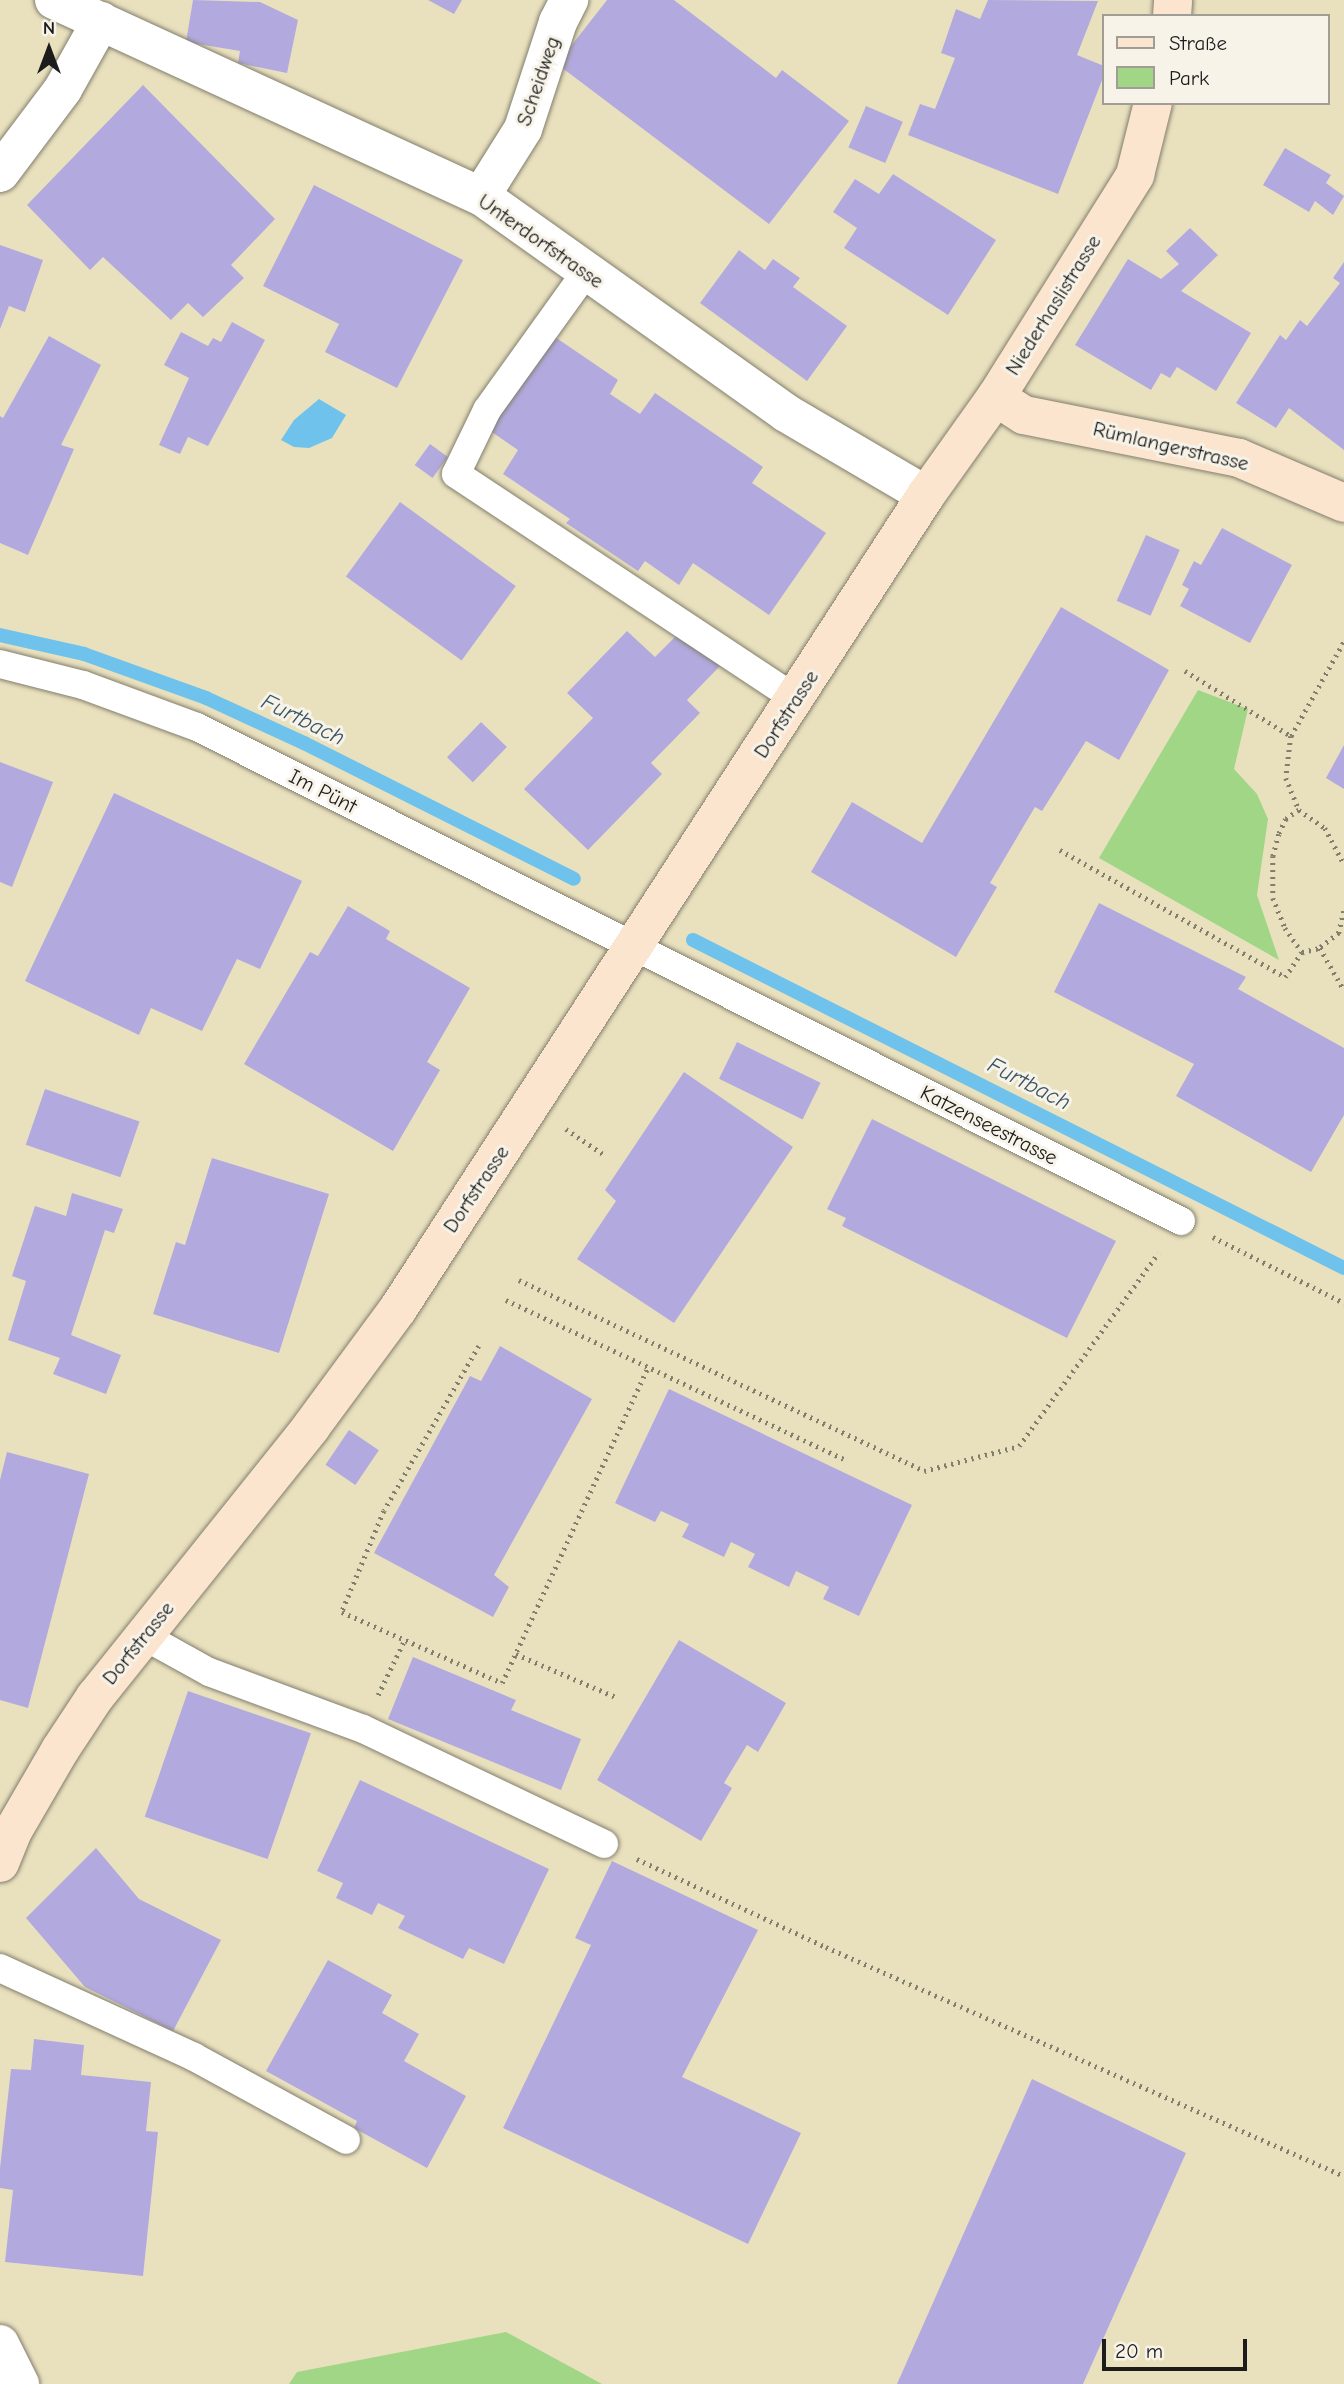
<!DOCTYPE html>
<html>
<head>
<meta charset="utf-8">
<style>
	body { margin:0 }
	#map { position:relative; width:1344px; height:2384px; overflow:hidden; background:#e9e1be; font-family:"Comic Neue",sans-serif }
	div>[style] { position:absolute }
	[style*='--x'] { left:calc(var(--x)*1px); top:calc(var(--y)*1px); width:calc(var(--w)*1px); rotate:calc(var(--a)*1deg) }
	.green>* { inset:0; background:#a1d687 }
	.water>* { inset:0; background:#6fc2eb }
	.stream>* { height:14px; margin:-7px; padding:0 7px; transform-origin:7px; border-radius:7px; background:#6fc2eb }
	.building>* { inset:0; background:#b2aade; transform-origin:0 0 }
	.path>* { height:4.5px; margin-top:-2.25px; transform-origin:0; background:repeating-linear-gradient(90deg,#827e6d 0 2px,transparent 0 7px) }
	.roads { filter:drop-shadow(0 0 2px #827e6d) drop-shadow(0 0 2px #827e6d) }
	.lane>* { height:28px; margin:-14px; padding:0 14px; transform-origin:14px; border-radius:14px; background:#fff }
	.street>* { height:38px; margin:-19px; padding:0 19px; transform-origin:19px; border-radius:19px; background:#fff }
	.secondary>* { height:38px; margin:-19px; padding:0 19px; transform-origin:19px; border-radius:19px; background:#fce5cf }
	span { translate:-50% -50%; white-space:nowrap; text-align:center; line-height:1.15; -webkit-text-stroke:6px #f7f3e8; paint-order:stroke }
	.street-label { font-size:21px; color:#1c1c1c }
	.water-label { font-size:23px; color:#395664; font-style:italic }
	.legend { position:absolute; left:1102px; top:14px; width:228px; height:91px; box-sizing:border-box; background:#f7f3e8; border:2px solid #9f9d96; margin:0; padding:9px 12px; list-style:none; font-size:21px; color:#1c1c1c }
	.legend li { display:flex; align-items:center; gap:14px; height:35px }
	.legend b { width:35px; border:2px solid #9f9d96 }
	.north { position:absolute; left:14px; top:14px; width:70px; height:70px; -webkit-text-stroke:5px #f7f3e8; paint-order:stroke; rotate:0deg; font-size:19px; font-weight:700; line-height:28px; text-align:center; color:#1c1c1c }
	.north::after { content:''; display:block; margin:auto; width:24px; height:32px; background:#1c1c1c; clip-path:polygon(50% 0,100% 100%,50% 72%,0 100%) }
	.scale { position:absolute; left:1102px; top:2339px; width:145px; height:32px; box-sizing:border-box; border:4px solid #1c1c1c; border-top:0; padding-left:9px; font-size:21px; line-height:24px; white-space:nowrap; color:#1c1c1c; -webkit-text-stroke:5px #f7f3e8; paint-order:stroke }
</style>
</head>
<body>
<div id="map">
	<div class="green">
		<i style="clip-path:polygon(1198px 690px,1248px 709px,1234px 769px,1257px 794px,1268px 819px,1257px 895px,1279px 960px,1099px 858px)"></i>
		<i style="clip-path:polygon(506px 2332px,602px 2384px,289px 2384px,297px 2372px)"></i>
	</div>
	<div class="water">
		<i style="clip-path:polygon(319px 399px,346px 415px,332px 438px,309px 448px,294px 447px,281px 440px,294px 420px)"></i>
	</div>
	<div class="stream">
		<i style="--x:0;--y:635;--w:86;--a:12.7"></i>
		<i style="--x:84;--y:654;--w:130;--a:19.8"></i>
		<i style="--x:206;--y:698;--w:108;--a:24.7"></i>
		<i style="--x:304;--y:743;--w:302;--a:26.7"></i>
		<i style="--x:693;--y:940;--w:729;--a:26.74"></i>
	</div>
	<div class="building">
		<i style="clip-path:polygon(193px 0,260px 2px,298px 20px,287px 73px,238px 63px,240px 51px,186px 42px)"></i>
		<i style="clip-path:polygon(428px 0,462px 0,454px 14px)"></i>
		<i style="clip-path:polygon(607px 0,674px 0,776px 78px,782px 70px,849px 121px,769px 224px,557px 64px)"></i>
		<i style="clip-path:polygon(988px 0,1098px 1px,1077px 55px,1104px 66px,1104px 75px,1058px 194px,908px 135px,920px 104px,935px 109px,955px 58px,941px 53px,956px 9px,980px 19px)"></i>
		<i style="clip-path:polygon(143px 85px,275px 219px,231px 265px,244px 278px,203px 317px,188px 303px,171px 320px,103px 257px,90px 270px,27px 205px)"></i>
		<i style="left:866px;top:106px;width:40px;height:45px;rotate:23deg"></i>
		<i style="clip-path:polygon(1285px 148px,1331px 175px,1326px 183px,1344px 196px,1333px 215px,1315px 201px,1309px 212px,1263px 185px)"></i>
		<i style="clip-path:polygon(893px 174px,996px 240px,948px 315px,844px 248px,857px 228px,833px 212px,855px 179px,879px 194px)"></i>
		<i style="clip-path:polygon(314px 185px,463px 260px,397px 388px,325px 352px,339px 324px,263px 286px)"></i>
		<i style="clip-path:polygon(1190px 228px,1218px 255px,1181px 291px,1251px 333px,1216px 391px,1177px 367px,1170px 378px,1161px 373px,1151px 390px,1075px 345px,1128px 259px,1161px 279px,1179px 264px,1166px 251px)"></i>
		<i style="clip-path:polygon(0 245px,43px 260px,25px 312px,9px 306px,0 329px)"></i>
		<i style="clip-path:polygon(739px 250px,765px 270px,773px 259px,800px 278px,793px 287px,847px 326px,807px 381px,700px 303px)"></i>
		<i style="clip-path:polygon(1344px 262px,1344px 450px,1289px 408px,1276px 428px,1236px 403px,1280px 335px,1286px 340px,1300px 320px,1307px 326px,1340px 283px,1333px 278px)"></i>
		<i style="clip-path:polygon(232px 322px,265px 340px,208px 446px,188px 437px,180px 454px,159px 445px,189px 378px,164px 365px,181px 332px,208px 346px,213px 338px,221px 342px)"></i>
		<i style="clip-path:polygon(49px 336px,101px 365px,61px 445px,74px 449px,28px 555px,0 543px,0 416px,3px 418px)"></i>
		<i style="clip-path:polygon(555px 337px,618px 380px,610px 394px,640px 414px,655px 393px,763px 467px,752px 483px,826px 533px,769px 615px,693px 563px,679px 585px,645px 561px,638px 571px,566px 523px,570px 519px,503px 474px,518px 450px,486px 428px)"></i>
		<i style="left:430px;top:444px;width:22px;height:26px;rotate:36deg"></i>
		<i style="left:400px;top:502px;width:143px;height:92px;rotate:36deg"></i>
		<i style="clip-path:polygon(1222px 528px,1292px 565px,1250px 643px,1180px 606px,1189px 589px,1182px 585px,1194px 561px,1201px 565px)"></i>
		<i style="left:1146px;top:535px;width:37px;height:72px;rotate:24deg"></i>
		<i style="clip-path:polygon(1061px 607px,1169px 670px,1119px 760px,1086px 741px,1042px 811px,1035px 807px,990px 883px,997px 887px,956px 957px,811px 872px,852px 802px,922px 843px)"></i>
		<i style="clip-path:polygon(682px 630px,720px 666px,687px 700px,700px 713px,651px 763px,662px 774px,588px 850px,524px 789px,593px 718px,567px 693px,627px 631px,655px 657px)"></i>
		<i style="left:481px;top:722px;width:36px;height:49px;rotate:44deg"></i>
		<i style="clip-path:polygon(1344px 745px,1344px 789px,1326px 778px)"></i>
		<i style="clip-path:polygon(0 762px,53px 782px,12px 887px,0 882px)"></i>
		<i style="clip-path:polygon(114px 793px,302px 881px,260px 969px,237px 959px,202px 1031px,151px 1008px,139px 1035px,25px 981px)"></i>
		<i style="clip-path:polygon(1099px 903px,1246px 977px,1238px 989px,1344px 1048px,1344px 1115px,1311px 1172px,1176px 1096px,1194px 1064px,1054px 992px)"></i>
		<i style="clip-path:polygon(348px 906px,390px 931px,386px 939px,470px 988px,427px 1062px,440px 1070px,393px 1151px,244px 1064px,310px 952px,318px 956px)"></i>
		<i style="left:737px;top:1042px;width:93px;height:41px;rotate:26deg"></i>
		<i style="clip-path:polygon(684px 1072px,793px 1147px,674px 1323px,577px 1259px,616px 1201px,605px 1190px)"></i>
		<i style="left:45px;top:1089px;width:100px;height:59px;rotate:19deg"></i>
		<i style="clip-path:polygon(872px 1119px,1116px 1241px,1067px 1338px,842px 1226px,846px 1218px,827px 1209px)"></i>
		<i style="clip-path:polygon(212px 1158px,329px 1194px,279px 1353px,153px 1314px,176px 1242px,185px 1245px)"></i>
		<i style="clip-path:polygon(72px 1193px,123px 1209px,114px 1233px,105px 1230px,71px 1335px,121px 1355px,106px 1394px,53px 1374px,60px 1358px,8px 1340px,26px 1281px,12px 1276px,35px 1206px,66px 1216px)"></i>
		<i style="clip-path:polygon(500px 1346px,592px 1399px,494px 1575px,509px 1587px,493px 1617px,374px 1553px,470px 1376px,481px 1381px)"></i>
		<i style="clip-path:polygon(669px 1389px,912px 1505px,859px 1616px,823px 1599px,829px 1587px,796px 1571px,789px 1587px,748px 1567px,755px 1554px,731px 1542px,724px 1557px,682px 1537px,689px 1524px,661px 1511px,655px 1522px,615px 1503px)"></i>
		<i style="left:349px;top:1430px;width:36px;height:42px;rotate:34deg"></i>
		<i style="clip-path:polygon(7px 1452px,89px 1474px,28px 1708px,0 1700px,0 1480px)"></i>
		<i style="clip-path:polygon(679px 1640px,786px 1703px,758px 1752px,747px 1745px,724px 1783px,732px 1788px,701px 1841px,597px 1780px)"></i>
		<i style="clip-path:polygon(413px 1657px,516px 1700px,511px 1710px,581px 1739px,561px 1790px,388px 1719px)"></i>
		<i style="left:188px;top:1691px;width:130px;height:133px;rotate:19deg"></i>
		<i style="clip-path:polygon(360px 1780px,549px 1869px,504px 1964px,469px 1948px,463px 1959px,398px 1928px,405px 1916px,378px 1903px,372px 1915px,336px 1898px,343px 1883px,317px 1871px)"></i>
		<i style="clip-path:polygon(96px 1848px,139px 1899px,221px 1940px,173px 2031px,85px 1987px,26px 1918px)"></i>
		<i style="clip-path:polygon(612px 1861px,758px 1930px,682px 2077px,801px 2133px,748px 2244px,503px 2128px,591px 1945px,575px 1938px)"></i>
		<i style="clip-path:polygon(328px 1960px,392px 1995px,382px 2013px,419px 2034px,404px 2061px,466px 2096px,427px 2168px,354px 2128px,357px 2121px,266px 2071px)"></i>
		<i style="clip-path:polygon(34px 2039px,84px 2045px,81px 2075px,151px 2082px,146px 2131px,158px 2132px,143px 2276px,5px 2262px,13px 2190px,0 2188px,0 2168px,11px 2069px,31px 2070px)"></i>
		<i style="clip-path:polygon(1032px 2079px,1186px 2153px,1083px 2384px,897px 2384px)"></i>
	</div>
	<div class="path">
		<i style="--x:1185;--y:671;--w:124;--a:31.5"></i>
		<i style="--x:1291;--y:736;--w:109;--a:-60.8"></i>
		<i style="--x:1291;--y:736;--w:42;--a:96.8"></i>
		<i style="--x:1286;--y:778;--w:35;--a:68"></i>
		<i style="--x:1299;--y:810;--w:32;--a:35"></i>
		<i style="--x:1325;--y:828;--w:41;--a:62.2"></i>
		<i style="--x:1299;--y:810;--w:16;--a:145"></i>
		<i style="--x:1286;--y:819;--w:17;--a:115"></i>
		<i style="--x:1279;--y:834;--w:23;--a:105"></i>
		<i style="--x:1273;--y:856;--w:42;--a:90"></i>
		<i style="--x:1273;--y:898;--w:32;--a:68"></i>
		<i style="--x:1285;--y:928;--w:29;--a:55"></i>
		<i style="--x:1302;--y:952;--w:18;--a:-13"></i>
		<i style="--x:1060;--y:850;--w:258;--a:29.4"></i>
		<i style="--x:1285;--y:977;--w:30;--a:-56"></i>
		<i style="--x:1344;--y:911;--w:23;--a:103"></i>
		<i style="--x:1339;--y:933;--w:24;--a:142"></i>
		<i style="--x:1320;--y:948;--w:48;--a:60.3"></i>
		<i style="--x:566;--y:1129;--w:45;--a:34"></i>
		<i style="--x:1213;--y:1237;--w:147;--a:26.7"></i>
		<i style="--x:519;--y:1280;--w:448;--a:25.2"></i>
		<i style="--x:924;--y:1471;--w:98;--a:-14.7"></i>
		<i style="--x:1019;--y:1446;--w:238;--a:-54.2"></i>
		<i style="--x:506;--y:1300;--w:374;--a:25.2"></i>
		<i style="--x:479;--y:1346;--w:190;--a:119.9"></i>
		<i style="--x:384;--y:1511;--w:109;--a:112.6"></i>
		<i style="--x:342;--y:1612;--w:175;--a:23.9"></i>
		<i style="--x:502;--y:1683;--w:348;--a:-65.2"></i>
		<i style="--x:516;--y:1654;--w:109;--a:23.3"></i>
		<i style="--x:378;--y:1695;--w:62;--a:-64.3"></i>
		<i style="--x:637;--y:1859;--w:208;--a:25"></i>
		<i style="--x:826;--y:1947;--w:566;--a:23.85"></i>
	</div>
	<div class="roads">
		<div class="lane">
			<i style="--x:586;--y:272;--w:170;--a:125.7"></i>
			<i style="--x:487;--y:410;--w:71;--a:115.8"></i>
			<i style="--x:456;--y:474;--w:406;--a:33.5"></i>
			<i style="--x:0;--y:664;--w:86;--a:14.2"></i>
			<i style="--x:83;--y:685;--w:121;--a:20.2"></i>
			<i style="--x:197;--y:727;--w:1101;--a:26.66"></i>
			<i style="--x:144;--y:1636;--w:74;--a:29"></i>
			<i style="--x:209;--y:1672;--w:164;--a:20.3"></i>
			<i style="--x:363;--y:1729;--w:267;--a:25.5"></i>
			<i style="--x:0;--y:1968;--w:213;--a:24.6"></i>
			<i style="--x:194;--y:2057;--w:173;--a:28.6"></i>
		</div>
		<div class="street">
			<i style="--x:54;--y:0;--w:470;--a:24.7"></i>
			<i style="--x:481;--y:196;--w:374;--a:35.4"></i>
			<i style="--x:786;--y:413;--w:162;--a:30.4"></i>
			<i style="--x:0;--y:173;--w:105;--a:-53.1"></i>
			<i style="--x:63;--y:89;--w:78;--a:-60.8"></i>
			<i style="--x:481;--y:196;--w:79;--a:-57.9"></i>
			<i style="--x:523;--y:129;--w:113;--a:-71.9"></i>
			<i style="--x:558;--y:22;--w:25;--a:-63"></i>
			<i style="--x:0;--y:2344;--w:45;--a:63.4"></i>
		</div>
		<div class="secondary">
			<i style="--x:1172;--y:16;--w:16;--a:-86"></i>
			<i style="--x:996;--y:397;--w:33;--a:33"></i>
			<i style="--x:1024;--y:415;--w:219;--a:11.3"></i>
			<i style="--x:1239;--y:458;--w:114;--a:23.2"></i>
			<i style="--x:0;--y:1863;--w:35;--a:-68"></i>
			<i style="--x:13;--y:1831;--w:94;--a:-59.9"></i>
			<i style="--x:60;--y:1750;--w:64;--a:-56.6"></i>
			<i style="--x:95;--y:1697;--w:346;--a:-51.3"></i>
			<i style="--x:311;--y:1427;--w:147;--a:-53.6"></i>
			<i style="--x:398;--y:1309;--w:970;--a:-57.03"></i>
			<i style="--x:926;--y:495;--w:120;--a:-54.5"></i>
			<i style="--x:996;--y:397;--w:262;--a:-57.9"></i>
			<i style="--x:1135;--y:175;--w:74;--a:-76"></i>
		</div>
	</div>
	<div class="street-label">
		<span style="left:538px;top:81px;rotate:-71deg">Scheidweg</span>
		<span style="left:541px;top:241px;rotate:35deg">Unterdorfstrasse</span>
		<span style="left:1053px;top:305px;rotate:-58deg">Niederhaslistrasse</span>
		<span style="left:1171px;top:446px;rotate:13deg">Rümlangerstrasse</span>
		<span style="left:786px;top:714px;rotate:-57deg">Dorfstrasse</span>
		<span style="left:323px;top:791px;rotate:27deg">Im Pünt</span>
		<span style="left:989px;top:1125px;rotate:27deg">Katzenseestrasse</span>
		<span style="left:476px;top:1189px;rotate:-56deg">Dorfstrasse</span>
		<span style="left:138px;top:1643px;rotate:-51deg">Dorfstrasse</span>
	</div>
	<div class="water-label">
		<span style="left:303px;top:720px;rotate:26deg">Furtbach</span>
		<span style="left:1029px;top:1084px;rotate:27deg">Furtbach</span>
	</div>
	<ul class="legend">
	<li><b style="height:9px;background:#fce5cf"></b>Straße</li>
	<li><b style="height:19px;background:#a1d687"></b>Park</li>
	</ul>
	<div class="north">N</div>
	<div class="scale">20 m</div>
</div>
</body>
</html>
